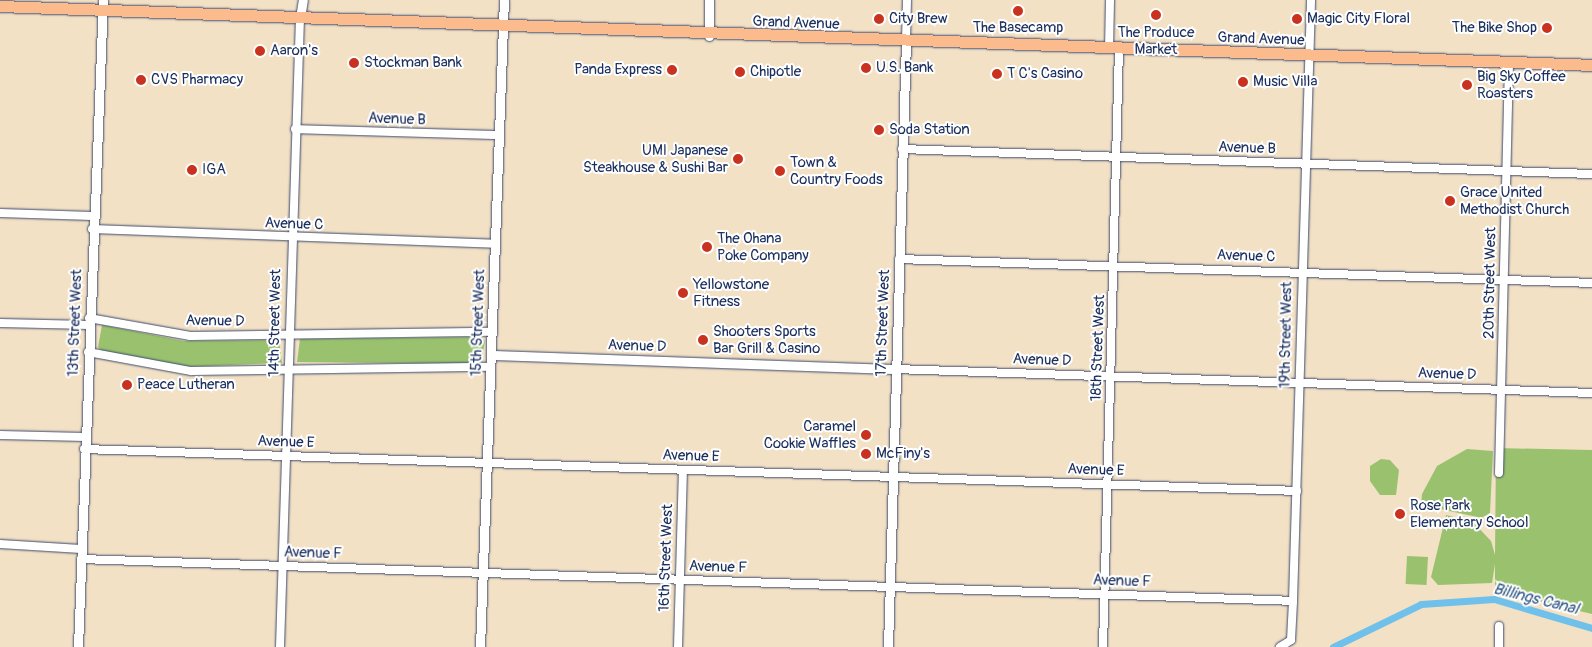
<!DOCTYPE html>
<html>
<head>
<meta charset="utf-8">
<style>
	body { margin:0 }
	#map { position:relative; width:1592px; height:647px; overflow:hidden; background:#f3e1c5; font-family:Pangolin,sans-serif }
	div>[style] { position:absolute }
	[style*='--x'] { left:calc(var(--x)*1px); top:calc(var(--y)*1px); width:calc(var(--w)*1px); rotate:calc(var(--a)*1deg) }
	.green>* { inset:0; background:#9ac26e; transform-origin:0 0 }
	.canal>* { height:7px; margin:-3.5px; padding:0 3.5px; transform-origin:3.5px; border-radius:3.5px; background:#6fc0ea }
	.roads { filter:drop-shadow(0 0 1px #3b4a6d) drop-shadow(0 0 1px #3b4a6d) }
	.minor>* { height:8px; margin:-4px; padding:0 4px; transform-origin:4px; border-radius:4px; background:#fff }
	.tertiary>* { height:9px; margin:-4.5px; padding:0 4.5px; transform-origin:4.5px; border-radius:4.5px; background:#fff }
	.primary>* { height:11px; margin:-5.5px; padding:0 5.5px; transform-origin:5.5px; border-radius:5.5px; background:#fbbb8d }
	.dots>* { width:14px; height:14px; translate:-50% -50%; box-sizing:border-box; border:2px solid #fff; border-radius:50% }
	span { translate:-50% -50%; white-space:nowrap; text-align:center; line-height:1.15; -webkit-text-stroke:4px #fff; paint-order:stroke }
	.poi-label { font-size:15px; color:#1b2f5e }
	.left { translate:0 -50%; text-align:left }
	.right { translate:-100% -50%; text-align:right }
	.street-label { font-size:15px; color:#1b2f5e }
	.water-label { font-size:16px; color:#345a88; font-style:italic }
</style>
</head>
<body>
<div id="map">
	<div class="green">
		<i style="clip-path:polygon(102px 325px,184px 341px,279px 340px,282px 363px,182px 367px,102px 351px,98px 347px)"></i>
		<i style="clip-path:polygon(481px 337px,485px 341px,481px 364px,297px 362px,300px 339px)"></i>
		<i style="clip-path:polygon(1496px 448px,1592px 450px,1592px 614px,1495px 591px,1495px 564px,1492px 583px,1438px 585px,1431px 577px,1446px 515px,1473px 522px,1491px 541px,1495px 555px)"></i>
		<i style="clip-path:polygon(1467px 449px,1493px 451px,1490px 513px,1482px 518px,1421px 505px,1422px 494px,1437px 466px)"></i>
		<i style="clip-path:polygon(1381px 459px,1390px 460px,1399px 470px,1396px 495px,1380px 495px,1370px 481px,1370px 466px)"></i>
		<i style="left:1407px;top:556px;width:21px;height:28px;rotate:3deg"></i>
	</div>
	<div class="canal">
		<i style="--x:1333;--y:647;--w:98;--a:-26"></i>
		<i style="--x:1421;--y:604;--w:73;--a:-3.9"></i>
		<i style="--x:1494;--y:599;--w:102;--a:16.5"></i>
	</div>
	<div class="roads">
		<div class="minor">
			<i style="--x:906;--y:41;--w:41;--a:-88.6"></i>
			<i style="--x:1109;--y:49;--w:49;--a:-88.8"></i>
			<i style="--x:295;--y:129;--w:204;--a:1.7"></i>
			<i style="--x:902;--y:149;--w:690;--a:2.08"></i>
			<i style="--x:0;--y:213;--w:92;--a:1.9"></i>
			<i style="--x:92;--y:229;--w:403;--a:2.1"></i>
			<i style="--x:899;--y:259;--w:693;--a:1.98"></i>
			<i style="--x:89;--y:318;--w:103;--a:10.1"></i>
			<i style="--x:190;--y:336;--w:301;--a:-0.8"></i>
			<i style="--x:0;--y:323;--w:89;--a:1.3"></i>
			<i style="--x:88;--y:352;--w:105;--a:10.5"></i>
			<i style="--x:191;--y:371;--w:299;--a:-0.8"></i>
			<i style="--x:895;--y:369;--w:697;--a:1.97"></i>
			<i style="--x:0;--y:435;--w:85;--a:1.3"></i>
			<i style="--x:84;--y:449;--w:1214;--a:1.98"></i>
			<i style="--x:1499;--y:473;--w:410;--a:-88.6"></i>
			<i style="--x:0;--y:544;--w:81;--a:3.5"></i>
			<i style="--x:81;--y:559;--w:1213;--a:1.98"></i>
			<i style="--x:280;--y:647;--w:629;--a:-88.18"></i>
			<i style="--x:678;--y:647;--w:177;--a:-88.4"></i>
			<i style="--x:1103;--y:647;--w:598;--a:-88.47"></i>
			<i style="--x:1280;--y:647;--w:13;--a:-32"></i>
			<i style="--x:1291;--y:640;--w:39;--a:-87"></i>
			<i style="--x:1293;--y:601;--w:601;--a:-88.28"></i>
			<i style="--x:1499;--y:647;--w:21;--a:-90"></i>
		</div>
		<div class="tertiary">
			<i style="--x:300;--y:18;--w:18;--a:-81"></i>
			<i style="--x:709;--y:36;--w:36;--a:-90"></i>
			<i style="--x:491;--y:355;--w:404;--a:2"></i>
			<i style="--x:78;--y:647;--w:647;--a:-87.79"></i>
			<i style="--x:480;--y:647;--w:647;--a:-87.88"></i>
			<i style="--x:888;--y:647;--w:606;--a:-88.3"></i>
		</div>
		<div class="primary">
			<i style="--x:0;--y:6;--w:1593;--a:2.12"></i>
		</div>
	</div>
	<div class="dots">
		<i style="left:1018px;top:11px;background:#c8321e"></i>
		<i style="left:1156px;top:15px;background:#c8321e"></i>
		<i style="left:879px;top:19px;background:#c8321e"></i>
		<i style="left:1297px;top:19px;background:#c8321e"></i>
		<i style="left:1547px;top:28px;background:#c8321e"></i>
		<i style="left:260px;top:51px;background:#c8321e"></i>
		<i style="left:354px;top:63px;background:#c8321e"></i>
		<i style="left:866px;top:68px;background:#c8321e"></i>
		<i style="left:672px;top:70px;background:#c8321e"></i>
		<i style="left:740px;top:72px;background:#c8321e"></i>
		<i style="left:997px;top:74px;background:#c8321e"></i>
		<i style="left:141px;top:80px;background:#c8321e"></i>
		<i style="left:1243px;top:82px;background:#c8321e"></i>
		<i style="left:1467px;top:85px;background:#c8321e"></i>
		<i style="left:879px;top:130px;background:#c8321e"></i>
		<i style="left:738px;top:159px;background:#c8321e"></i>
		<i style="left:192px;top:170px;background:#c8321e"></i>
		<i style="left:780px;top:171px;background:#c8321e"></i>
		<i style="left:1450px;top:201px;background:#c8321e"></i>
		<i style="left:707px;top:247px;background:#c8321e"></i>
		<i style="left:683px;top:293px;background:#c8321e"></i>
		<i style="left:703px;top:340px;background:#c8321e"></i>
		<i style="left:127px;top:385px;background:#c8321e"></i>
		<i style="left:866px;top:435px;background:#c8321e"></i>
		<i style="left:866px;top:454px;background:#c8321e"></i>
		<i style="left:1400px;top:514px;background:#c8321e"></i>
	</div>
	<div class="poi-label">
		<span class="left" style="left:889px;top:19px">City Brew</span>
		<span class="left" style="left:1307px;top:19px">Magic City Floral</span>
		<span style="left:1018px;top:28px">The Basecamp</span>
		<span class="right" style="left:1537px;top:28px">The Bike Shop</span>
		<span style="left:1156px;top:41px">The Produce<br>Market</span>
		<span class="left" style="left:270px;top:51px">Aaron's</span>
		<span class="left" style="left:364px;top:63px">Stockman Bank</span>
		<span class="left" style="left:876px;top:68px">U.S. Bank</span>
		<span class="right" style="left:662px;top:70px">Panda Express</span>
		<span class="left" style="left:750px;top:72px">Chipotle</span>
		<span class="left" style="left:1007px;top:74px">T C's Casino</span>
		<span class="left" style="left:1477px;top:85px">Big Sky Coffee<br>Roasters</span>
		<span class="left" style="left:151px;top:80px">CVS Pharmacy</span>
		<span class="left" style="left:1253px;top:82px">Music Villa</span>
		<span class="left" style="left:889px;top:130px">Soda Station</span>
		<span class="right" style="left:728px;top:159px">UMI Japanese<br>Steakhouse &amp; Sushi Bar</span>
		<span class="left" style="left:790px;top:171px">Town &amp;<br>Country Foods</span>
		<span class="left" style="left:202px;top:170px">IGA</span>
		<span class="left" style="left:1460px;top:201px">Grace United<br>Methodist Church</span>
		<span class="left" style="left:717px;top:247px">The Ohana<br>Poke Company</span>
		<span class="left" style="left:693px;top:293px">Yellowstone<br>Fitness</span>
		<span class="left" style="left:713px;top:340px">Shooters Sports<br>Bar Grill &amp; Casino</span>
		<span class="left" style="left:137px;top:385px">Peace Lutheran</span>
		<span class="right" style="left:856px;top:435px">Caramel<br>Cookie Waffles</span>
		<span class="left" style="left:876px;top:454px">McFiny's</span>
		<span class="left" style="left:1410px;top:514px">Rose Park<br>Elementary School</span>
	</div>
	<div class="street-label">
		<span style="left:796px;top:23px;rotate:2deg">Grand Avenue</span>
		<span style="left:1261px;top:39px;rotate:2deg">Grand Avenue</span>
		<span style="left:397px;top:119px;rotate:2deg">Avenue B</span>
		<span style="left:1247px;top:148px;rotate:2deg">Avenue B</span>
		<span style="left:294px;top:224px;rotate:2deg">Avenue C</span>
		<span style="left:1246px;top:256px;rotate:2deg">Avenue C</span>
		<span style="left:1490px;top:283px;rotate:-89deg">20th Street West</span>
		<span style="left:215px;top:321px;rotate:1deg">Avenue D</span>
		<span style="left:75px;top:323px;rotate:-88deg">13th Street West</span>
		<span style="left:275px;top:323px;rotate:-89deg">14th Street West</span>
		<span style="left:478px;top:323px;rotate:-88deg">15th Street West</span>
		<span style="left:883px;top:323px;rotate:-88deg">17th Street West</span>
		<span style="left:1286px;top:335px;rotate:-89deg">19th Street West</span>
		<span style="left:637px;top:346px;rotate:2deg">Avenue D</span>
		<span style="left:1098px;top:348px;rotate:-88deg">18th Street West</span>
		<span style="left:1042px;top:360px;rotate:2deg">Avenue D</span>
		<span style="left:1447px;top:374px;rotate:2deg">Avenue D</span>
		<span style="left:286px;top:442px;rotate:2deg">Avenue E</span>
		<span style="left:691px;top:456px;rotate:2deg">Avenue E</span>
		<span style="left:1096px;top:470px;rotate:2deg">Avenue E</span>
		<span style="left:313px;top:553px;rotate:2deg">Avenue F</span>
		<span style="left:666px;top:558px;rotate:-88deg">16th Street West</span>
		<span style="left:718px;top:567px;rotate:2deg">Avenue F</span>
		<span style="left:1122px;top:581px;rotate:2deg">Avenue F</span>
	</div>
	<div class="water-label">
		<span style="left:1536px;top:599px;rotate:14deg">Billings Canal</span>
	</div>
</div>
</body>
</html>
